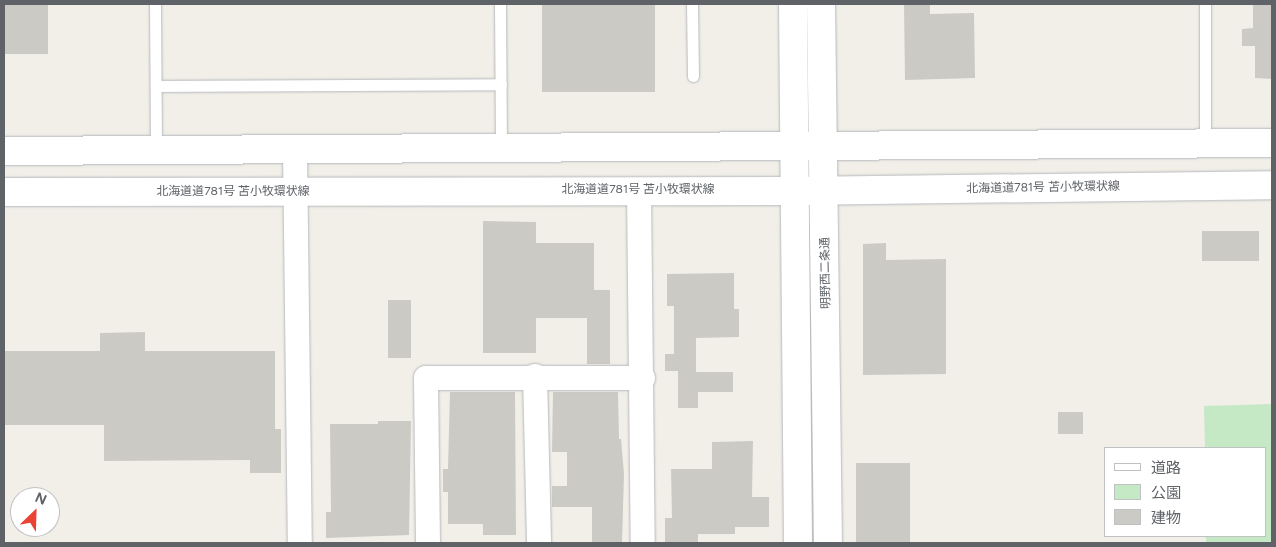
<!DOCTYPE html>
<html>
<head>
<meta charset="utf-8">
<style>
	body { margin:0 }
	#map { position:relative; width:1276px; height:547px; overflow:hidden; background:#f1efe8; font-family:Figtree,"Noto Sans JP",sans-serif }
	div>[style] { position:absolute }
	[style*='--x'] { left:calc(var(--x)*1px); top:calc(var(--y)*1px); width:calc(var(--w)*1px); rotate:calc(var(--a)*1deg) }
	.green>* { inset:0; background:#c5e8c5 }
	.building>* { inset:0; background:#cccac5; transform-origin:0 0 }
	.roads { filter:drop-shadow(0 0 1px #b5b8bc) drop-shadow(0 0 1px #b5b8bc) }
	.service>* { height:11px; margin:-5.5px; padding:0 5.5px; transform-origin:5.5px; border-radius:5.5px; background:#fff }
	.minor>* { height:24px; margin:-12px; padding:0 12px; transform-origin:12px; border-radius:12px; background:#fff }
	.tertiary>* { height:28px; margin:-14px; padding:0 14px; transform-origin:14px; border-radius:14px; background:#fff }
	.secondary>* { height:28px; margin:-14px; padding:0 14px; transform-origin:14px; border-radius:14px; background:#fff }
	span { translate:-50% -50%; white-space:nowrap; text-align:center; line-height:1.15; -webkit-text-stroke:4px #fff; paint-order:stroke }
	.street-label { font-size:12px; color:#5f6368 }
	.frame { position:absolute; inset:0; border:5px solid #5f6368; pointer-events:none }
	.legend { position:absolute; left:1104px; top:447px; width:162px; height:90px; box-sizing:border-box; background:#fff; border:1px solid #bfc1c3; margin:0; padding:6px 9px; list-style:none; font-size:15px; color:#5f6368 }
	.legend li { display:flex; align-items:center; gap:10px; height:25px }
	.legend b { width:25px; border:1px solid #bfc1c3 }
	.north { position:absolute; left:10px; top:487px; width:50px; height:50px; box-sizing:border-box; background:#fff; border:1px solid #bfc1c3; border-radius:50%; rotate:24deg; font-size:14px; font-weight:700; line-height:20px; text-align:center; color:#5f6368 }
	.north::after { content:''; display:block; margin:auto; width:18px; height:22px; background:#ea4335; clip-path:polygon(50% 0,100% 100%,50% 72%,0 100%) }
</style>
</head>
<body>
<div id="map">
	<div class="green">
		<i style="clip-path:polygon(1272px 404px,1272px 543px,1206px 543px,1206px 536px,1265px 536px,1265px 448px,1205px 448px,1204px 406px)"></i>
	</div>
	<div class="building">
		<i style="left:4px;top:4px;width:44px;height:50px"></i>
		<i style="left:542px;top:4px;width:113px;height:88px"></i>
		<i style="clip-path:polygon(1253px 4px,1272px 4px,1272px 79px,1255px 78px,1255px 46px,1242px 46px,1242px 29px,1253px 28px)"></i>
		<i style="clip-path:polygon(904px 5px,930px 5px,930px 14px,974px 13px,975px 78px,905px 80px)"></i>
		<i style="clip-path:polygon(483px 221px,536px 222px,536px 243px,594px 243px,594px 290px,610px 290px,610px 364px,587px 364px,587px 318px,536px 318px,536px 353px,483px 353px)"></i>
		<i style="left:1202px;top:231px;width:57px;height:30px"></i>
		<i style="clip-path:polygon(886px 243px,886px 260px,946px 259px,946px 374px,863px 375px,863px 244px)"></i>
		<i style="clip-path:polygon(734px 273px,734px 309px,739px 309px,739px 337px,696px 338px,696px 372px,733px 372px,733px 392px,698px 392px,698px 408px,678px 408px,678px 371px,665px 371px,665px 354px,674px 354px,674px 306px,667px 306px,667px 274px)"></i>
		<i style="left:411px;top:300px;width:58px;height:23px;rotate:90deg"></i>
		<i style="clip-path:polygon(145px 332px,145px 351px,275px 351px,275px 429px,281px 429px,281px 473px,250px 473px,250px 460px,104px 461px,104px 425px,4px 425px,4px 351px,100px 351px,100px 333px)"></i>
		<i style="clip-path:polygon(450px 392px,515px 392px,516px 535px,483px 535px,483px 524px,448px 524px,448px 492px,443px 492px,443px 469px,448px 469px)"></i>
		<i style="clip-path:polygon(553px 392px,618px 392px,619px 439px,621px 439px,624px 474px,622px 543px,592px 543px,592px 507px,552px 507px,552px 486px,567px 486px,567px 452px,552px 452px)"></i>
		<i style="left:1058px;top:412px;width:25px;height:22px"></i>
		<i style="clip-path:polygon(378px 421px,411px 421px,409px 535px,326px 538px,326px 512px,331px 512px,330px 424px,378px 424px)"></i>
		<i style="clip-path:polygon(753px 441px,752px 497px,769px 497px,769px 527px,735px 527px,735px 534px,698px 534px,698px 543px,665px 543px,665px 518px,672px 518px,671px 469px,712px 469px,712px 442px)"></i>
		<i style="left:856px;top:463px;width:54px;height:80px"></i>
	</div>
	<div class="roads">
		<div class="service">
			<i style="--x:155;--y:4;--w:146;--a:89.6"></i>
			<i style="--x:500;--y:4;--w:144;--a:89.6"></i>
			<i style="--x:692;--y:4;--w:72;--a:89.2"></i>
			<i style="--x:156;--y:86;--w:345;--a:-0.3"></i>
			<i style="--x:1205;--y:143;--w:139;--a:-90"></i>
		</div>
		<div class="minor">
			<i style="--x:295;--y:149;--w:394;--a:89.3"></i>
			<i style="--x:639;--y:190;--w:353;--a:89.4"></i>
			<i style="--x:535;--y:376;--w:167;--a:88.6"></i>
			<i style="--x:428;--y:543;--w:165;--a:-90.7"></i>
			<i style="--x:426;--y:378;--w:217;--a:0"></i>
		</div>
		<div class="tertiary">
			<i style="--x:793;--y:4;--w:539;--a:89.47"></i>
			<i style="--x:821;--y:4;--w:539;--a:89.26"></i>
		</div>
		<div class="secondary">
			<i style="--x:4;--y:151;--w:1268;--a:-0.36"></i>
			<i style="--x:4;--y:192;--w:792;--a:-0.07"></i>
			<i style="--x:796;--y:191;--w:476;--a:-0.7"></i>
		</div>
	</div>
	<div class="street-label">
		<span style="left:1043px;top:188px;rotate:-1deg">北海道道781号 苫小牧環状線</span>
		<span style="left:638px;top:190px">北海道道781号 苫小牧環状線</span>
		<span style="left:233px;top:192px">北海道道781号 苫小牧環状線</span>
		<span style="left:826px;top:273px;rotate:-91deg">明野西二条通</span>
	</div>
	<div class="frame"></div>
	<ul class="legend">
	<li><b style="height:6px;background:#fff"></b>道路</li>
	<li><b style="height:14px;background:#c5e8c5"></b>公園</li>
	<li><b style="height:14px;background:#cccac5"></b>建物</li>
	</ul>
	<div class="north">N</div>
</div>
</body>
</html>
